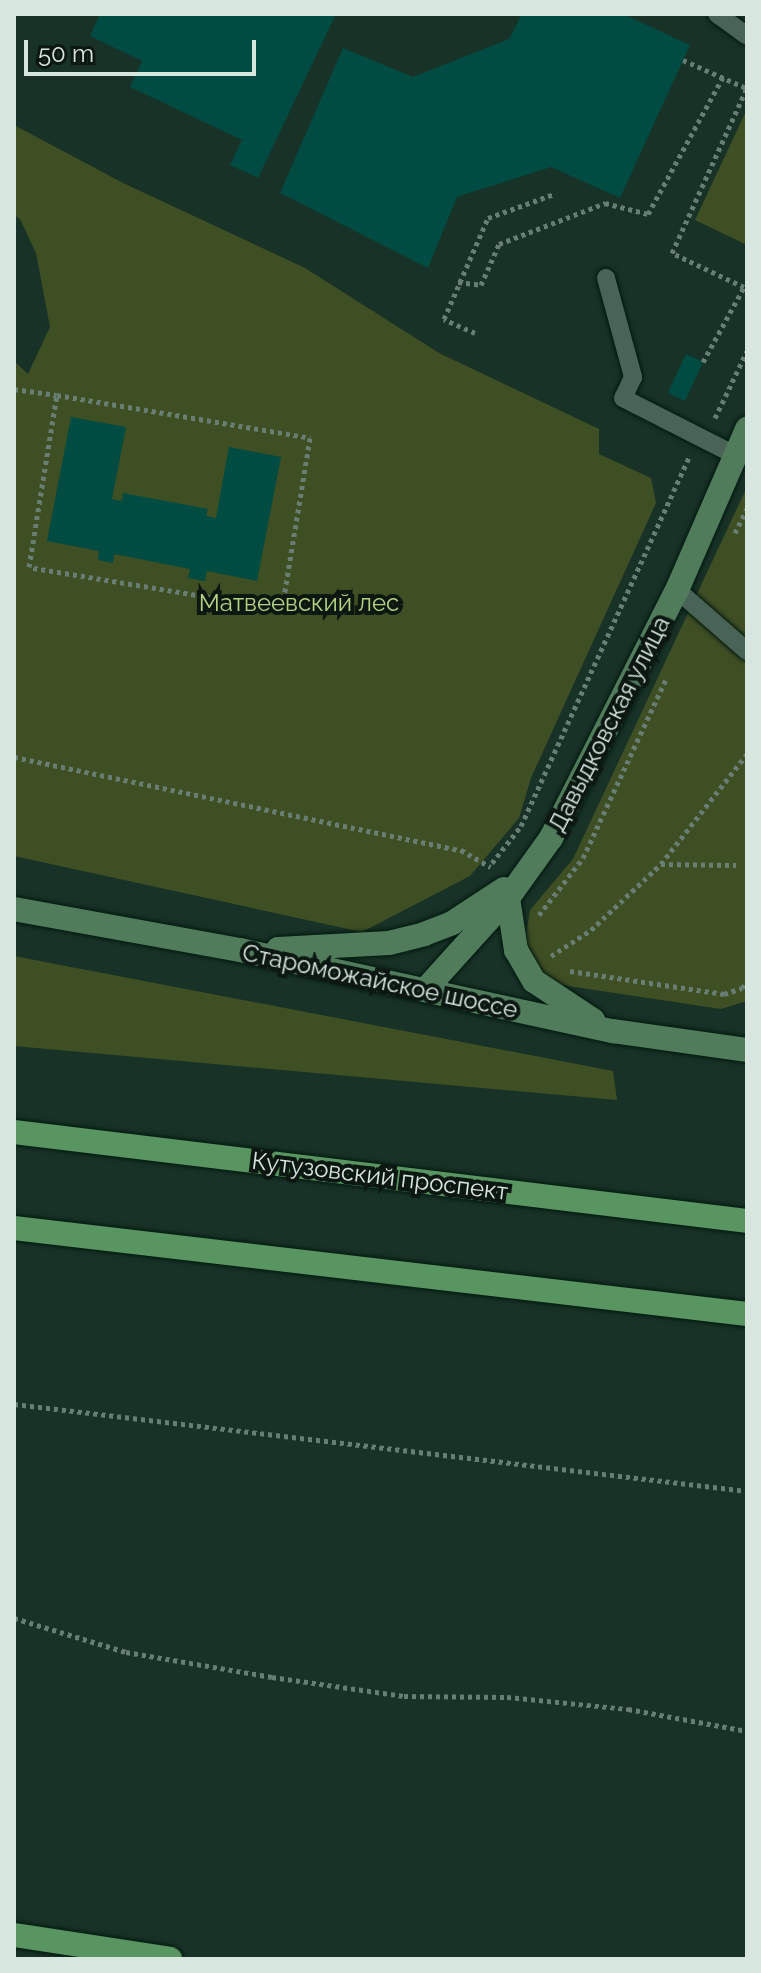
<!DOCTYPE html>
<html>
<head>
<meta charset="utf-8">
<style>
	body { margin:0 }
	#map { position:relative; width:761px; height:1973px; overflow:hidden; background:#193227; font-family:Raleway,sans-serif }
	div>[style] { position:absolute }
	[style*='--x'] { left:calc(var(--x)*1px); top:calc(var(--y)*1px); width:calc(var(--w)*1px); rotate:calc(var(--a)*1deg) }
	.green>* { inset:0; background:#3f4f24 }
	.building>* { inset:0; background:#004b42; transform-origin:0 0 }
	.path>* { height:5px; margin-top:-2.5px; transform-origin:0; background:repeating-linear-gradient(90deg,#687d73 0 4px,transparent 0 8px) }
	.roads { filter:drop-shadow(0 0 2px #02190f) drop-shadow(0 0 2px #02190f) }
	.lane>* { height:18px; margin:-9px; padding:0 9px; transform-origin:9px; border-radius:9px; background:#496457 }
	.secondary>* { height:24px; margin:-12px; padding:0 12px; transform-origin:12px; border-radius:12px; background:#507c5c }
	.primary>* { height:24px; margin:-12px; padding:0 12px; transform-origin:12px; border-radius:12px; background:#589560 }
	span { translate:-50% -50%; white-space:nowrap; text-align:center; line-height:1.15; -webkit-text-stroke:8px #0c1712; paint-order:stroke }
	.park-label { font-size:24px; color:#b2d280 }
	.street-label { font-size:24px; color:#d7e6de }
	.frame { position:absolute; inset:0; border:16px solid #d7e6de; pointer-events:none }
	.scale { position:absolute; left:24px; top:40px; width:232px; height:36px; box-sizing:border-box; border:4px solid #d7e6de; border-top:0; padding-left:10px; font-size:24px; line-height:28px; white-space:nowrap; color:#d7e6de; -webkit-text-stroke:6px #0c1712; paint-order:stroke }
</style>
</head>
<body>
<div id="map">
	<div class="green">
		<i style="clip-path:polygon(747px 109px,747px 245px,695px 220px)"></i>
		<i style="clip-path:polygon(14px 125px,123px 183px,305px 268px,439px 353px,599px 429px,599px 454px,651px 478px,656px 503px,531px 778px,519px 818px,470px 876px,362px 932px,14px 856px,14px 361px,28px 374px,50px 327px,36px 253px,20px 219px,14px 215px)"></i>
		<i style="clip-path:polygon(747px 487px,747px 1001px,721px 1009px,548px 983px,533px 966px,525px 941px,530px 910px,573px 859px)"></i>
		<i style="clip-path:polygon(14px 956px,613px 1071px,617px 1100px,14px 1046px)"></i>
	</div>
	<div class="building">
		<i style="clip-path:polygon(100px 14px,336px 14px,258px 178px,230px 165px,242px 140px,130px 87px,142px 61px,90px 36px)"></i>
		<i style="clip-path:polygon(522px 14px,623px 14px,690px 45px,620px 198px,551px 167px,457px 197px,428px 268px,280px 193px,343px 48px,413px 77px,509px 39px)"></i>
		<i style="left:686px;top:354px;width:19px;height:43px;rotate:25deg"></i>
		<i style="clip-path:polygon(71px 417px,126px 427px,112px 499px,122px 501px,123px 493px,208px 509px,206px 516px,216px 518px,229px 447px,281px 457px,257px 581px,207px 571px,205px 581px,188px 578px,190px 569px,114px 554px,113px 563px,98px 560px,99px 551px,47px 541px)"></i>
	</div>
	<div class="path">
		<i style="--x:683;--y:60;--w:69;--a:24"></i>
		<i style="--x:458;--y:282;--w:23;--a:7"></i>
		<i style="--x:481;--y:285;--w:45;--a:-66.3"></i>
		<i style="--x:499;--y:244;--w:114;--a:-21.1"></i>
		<i style="--x:605;--y:203;--w:44;--a:14.3"></i>
		<i style="--x:648;--y:214;--w:156;--a:-61.3"></i>
		<i style="--x:475;--y:333;--w:34;--a:-156"></i>
		<i style="--x:444;--y:319;--w:110;--a:-66.5"></i>
		<i style="--x:488;--y:218;--w:70;--a:-20"></i>
		<i style="--x:703;--y:362;--w:85;--a:-61.3"></i>
		<i style="--x:744;--y:287;--w:80;--a:-154.7"></i>
		<i style="--x:672;--y:253;--w:181;--a:-65.6"></i>
		<i style="--x:14;--y:389;--w:43;--a:7.9"></i>
		<i style="--x:57;--y:395;--w:257;--a:9.6"></i>
		<i style="--x:310;--y:438;--w:173;--a:99.3"></i>
		<i style="--x:282;--y:609;--w:256;--a:-170.6"></i>
		<i style="--x:29;--y:567;--w:174;--a:-80.8"></i>
		<i style="--x:715;--y:418;--w:74;--a:-64.5"></i>
		<i style="--x:735;--y:533;--w:28;--a:-64"></i>
		<i style="--x:14;--y:757;--w:457;--a:11.8"></i>
		<i style="--x:461;--y:850;--w:34;--a:30"></i>
		<i style="--x:492;--y:863;--w:47;--a:-51.9"></i>
		<i style="--x:521;--y:826;--w:407;--a:-65.5"></i>
		<i style="--x:661;--y:864;--w:75;--a:0.8"></i>
		<i style="--x:539;--y:915;--w:72;--a:-52.3"></i>
		<i style="--x:583;--y:858;--w:197;--a:-65.1"></i>
		<i style="--x:551;--y:956;--w:48;--a:-33"></i>
		<i style="--x:591;--y:930;--w:96;--a:-43.3"></i>
		<i style="--x:661;--y:864;--w:140;--a:-52"></i>
		<i style="--x:570;--y:971;--w:156;--a:8.5"></i>
		<i style="--x:724;--y:994;--w:19;--a:-18"></i>
		<i style="--x:742;--y:988;--w:8;--a:-50"></i>
		<i style="--x:14;--y:1404;--w:738;--a:6.77"></i>
		<i style="--x:14;--y:1618;--w:117;--a:16.9"></i>
		<i style="--x:126;--y:1652;--w:148;--a:9.7"></i>
		<i style="--x:272;--y:1677;--w:133;--a:8.2"></i>
		<i style="--x:404;--y:1696;--w:103;--a:0.6"></i>
		<i style="--x:507;--y:1697;--w:122;--a:5.7"></i>
		<i style="--x:628;--y:1709;--w:121;--a:10.5"></i>
	</div>
	<div class="roads">
		<div class="lane">
			<i style="--x:717;--y:14;--w:37;--a:36"></i>
			<i style="--x:606;--y:278;--w:103;--a:74.7"></i>
			<i style="--x:633;--y:377;--w:23;--a:115"></i>
			<i style="--x:623;--y:398;--w:126;--a:27"></i>
			<i style="--x:677;--y:590;--w:93;--a:41.1"></i>
		</div>
		<div class="secondary">
			<i style="--x:508;--y:898;--w:53;--a:81.3"></i>
			<i style="--x:516;--y:950;--w:36;--a:60"></i>
			<i style="--x:534;--y:981;--w:71;--a:33.5"></i>
			<i style="--x:14;--y:909;--w:230;--a:10.3"></i>
			<i style="--x:240;--y:950;--w:382;--a:12.3"></i>
			<i style="--x:613;--y:1031;--w:135;--a:8.1"></i>
			<i style="--x:278;--y:949;--w:111;--a:-3.1"></i>
			<i style="--x:389;--y:943;--w:36;--a:-14"></i>
			<i style="--x:424;--y:934;--w:30;--a:-21"></i>
			<i style="--x:452;--y:923;--w:62;--a:-33.2"></i>
			<i style="--x:425;--y:990;--w:124;--a:-47.9"></i>
			<i style="--x:508;--y:898;--w:74;--a:-54.4"></i>
			<i style="--x:551;--y:838;--w:278;--a:-63.1"></i>
			<i style="--x:677;--y:590;--w:176;--a:-66.5"></i>
		</div>
		<div class="primary">
			<i style="--x:14;--y:1132;--w:738;--a:6.92"></i>
			<i style="--x:14;--y:1228;--w:738;--a:6.69"></i>
			<i style="--x:14;--y:1935;--w:158;--a:8.7"></i>
		</div>
	</div>
	<div class="park-label">
		<span style="left:299px;top:603px">Матвеевский лес</span>
	</div>
	<div class="street-label">
		<span style="left:609px;top:724px;rotate:-63deg">Давыдковская улица</span>
		<span style="left:380px;top:981px;rotate:12deg">Староможайское шоссе</span>
		<span style="left:380px;top:1176px;rotate:7deg">Кутузовский проспект</span>
	</div>
	<div class="frame"></div>
	<div class="scale">50 m</div>
</div>
</body>
</html>
